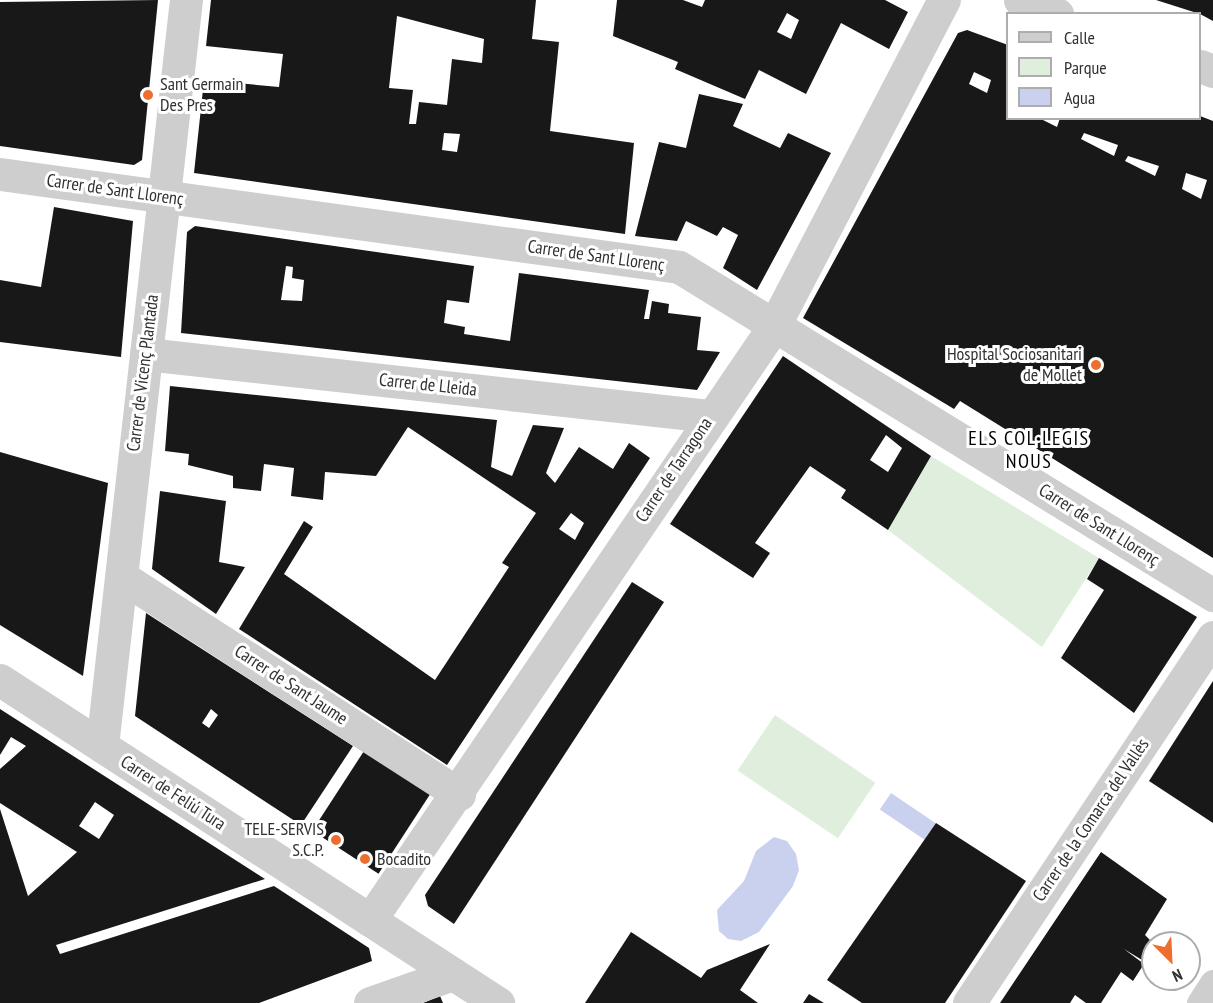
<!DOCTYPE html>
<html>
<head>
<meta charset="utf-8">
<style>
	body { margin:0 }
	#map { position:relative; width:1213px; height:1003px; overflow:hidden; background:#fff; font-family:"PT Sans Narrow",sans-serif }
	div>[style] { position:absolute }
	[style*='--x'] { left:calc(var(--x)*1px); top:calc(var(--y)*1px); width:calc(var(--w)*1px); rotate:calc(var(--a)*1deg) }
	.green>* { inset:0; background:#e0eede; transform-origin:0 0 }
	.water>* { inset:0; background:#cad1ee; transform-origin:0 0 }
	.building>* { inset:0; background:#181818; transform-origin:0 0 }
	.service>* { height:27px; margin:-13.5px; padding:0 13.5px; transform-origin:13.5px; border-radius:13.5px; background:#cecece }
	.minor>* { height:33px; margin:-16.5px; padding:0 16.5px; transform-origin:16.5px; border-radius:16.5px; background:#cecece }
	.dots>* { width:16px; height:16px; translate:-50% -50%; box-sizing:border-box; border:3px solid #fff; border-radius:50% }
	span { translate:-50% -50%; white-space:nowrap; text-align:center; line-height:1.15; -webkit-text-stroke:6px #fff; paint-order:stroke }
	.poi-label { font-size:18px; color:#313131 }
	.left { translate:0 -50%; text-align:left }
	.right { translate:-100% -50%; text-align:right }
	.street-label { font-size:18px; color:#313131 }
	.neighbourhood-label { font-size:20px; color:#000; letter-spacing:1.5px }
	.legend { position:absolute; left:1006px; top:12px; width:195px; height:108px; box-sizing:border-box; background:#fff; border:2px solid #adadad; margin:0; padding:8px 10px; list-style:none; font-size:18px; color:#313131 }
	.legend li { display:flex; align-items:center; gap:12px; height:30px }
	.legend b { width:30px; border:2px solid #adadad }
	.north { position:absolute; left:1141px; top:931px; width:60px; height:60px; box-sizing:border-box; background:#fff; border:2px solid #adadad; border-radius:50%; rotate:156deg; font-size:16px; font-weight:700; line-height:24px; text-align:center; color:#313131 }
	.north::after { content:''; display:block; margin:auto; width:21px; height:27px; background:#ed6e2e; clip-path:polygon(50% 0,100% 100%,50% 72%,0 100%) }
</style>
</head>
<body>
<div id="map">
	<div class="green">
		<i style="clip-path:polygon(931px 456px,1099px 558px,1042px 647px,888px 530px)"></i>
		<i style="left:775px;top:715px;width:121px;height:67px;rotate:34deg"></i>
	</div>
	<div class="water">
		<i style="left:891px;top:793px;width:54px;height:20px;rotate:34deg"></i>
		<i style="clip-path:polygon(774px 837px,787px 841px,796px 854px,799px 870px,793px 886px,759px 932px,741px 941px,728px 939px,719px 931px,717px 910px,744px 881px,756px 851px)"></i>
	</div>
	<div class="building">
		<i style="clip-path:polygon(158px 0,142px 160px,134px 165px,0 146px,0 2px)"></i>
		<i style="clip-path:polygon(evenodd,211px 0,536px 0,532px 39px,559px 42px,550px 131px,634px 143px,625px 234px,194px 173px,204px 80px,279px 87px,283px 54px,206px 46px,211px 0,397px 16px,484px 39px,482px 63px,452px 59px,447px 105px,419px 102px,416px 124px,409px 124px,413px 90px,389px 88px,397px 16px,211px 0,444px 133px,460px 134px,457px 152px,442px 150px,444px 133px)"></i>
		<i style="clip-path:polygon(evenodd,617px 0,683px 0,702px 7px,705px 0,885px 0,908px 12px,889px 49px,841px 23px,806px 94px,759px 70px,745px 99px,675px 69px,678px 62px,613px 36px,617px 0,787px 13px,799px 20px,791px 39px,777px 32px,787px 13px)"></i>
		<i style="clip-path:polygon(1156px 0,1213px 0,1213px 21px,1200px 14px)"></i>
		<i style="clip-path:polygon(evenodd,967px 30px,1008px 45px,1008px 118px,1039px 118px,1057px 127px,1060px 118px,1200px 116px,1213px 121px,1213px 558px,960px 401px,954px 409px,803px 318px,958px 33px,967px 30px,974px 72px,991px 80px,987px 93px,969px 84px,974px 72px,967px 30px,1084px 133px,1118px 145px,1114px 156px,1081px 139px,1084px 133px,967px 30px,1128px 156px,1159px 166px,1155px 176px,1125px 161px,1128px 156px,967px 30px,1186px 173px,1207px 180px,1201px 199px,1182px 189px,1186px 173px)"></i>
		<i style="clip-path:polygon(699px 94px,743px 104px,733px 126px,780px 148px,788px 133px,831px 153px,757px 290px,723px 268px,738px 235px,723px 227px,717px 236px,686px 221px,677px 241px,635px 236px,659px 142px,686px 148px)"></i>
		<i style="clip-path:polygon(54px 207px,133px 221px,121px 357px,0 342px,0 280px,41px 287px)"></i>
		<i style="clip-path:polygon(evenodd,195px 226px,474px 266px,469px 303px,447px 300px,444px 323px,465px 327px,464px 334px,510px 341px,519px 273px,649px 290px,644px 319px,649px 319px,652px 301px,669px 304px,668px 313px,701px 317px,697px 350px,720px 352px,697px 390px,181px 333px,187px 232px,195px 226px,286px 266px,293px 267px,292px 278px,304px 280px,302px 301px,281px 300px,286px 266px)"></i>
		<i style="clip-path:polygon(evenodd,783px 356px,931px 456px,888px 530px,841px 498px,846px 490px,810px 466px,755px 543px,770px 553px,753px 578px,670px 524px,783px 356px,886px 435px,902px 448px,888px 472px,870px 460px,886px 435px)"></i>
		<i style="clip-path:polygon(evenodd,170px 386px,497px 420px,491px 467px,512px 476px,533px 425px,564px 428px,546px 473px,555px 483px,579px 447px,613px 469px,629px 443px,650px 458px,447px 765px,239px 629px,304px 521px,313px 527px,284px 574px,435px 680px,509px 567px,502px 563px,536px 513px,408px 427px,376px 476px,325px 472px,323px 500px,291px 496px,294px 468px,264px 464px,261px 491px,233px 488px,233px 476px,188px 465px,189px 454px,165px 451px,170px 386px,571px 513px,584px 523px,575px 540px,559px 529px,571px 513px)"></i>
		<i style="clip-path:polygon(0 452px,108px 483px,83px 676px,0 625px)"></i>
		<i style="clip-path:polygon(160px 491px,226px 501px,219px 562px,245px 567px,216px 614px,152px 569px)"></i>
		<i style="clip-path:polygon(1099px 558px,1197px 617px,1134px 713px,1061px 658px,1104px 590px,1087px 579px)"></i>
		<i style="clip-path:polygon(632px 582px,664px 602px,454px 924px,428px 906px,425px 895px)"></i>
		<i style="clip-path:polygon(evenodd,146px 613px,353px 746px,301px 825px,135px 716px,146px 613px,211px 709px,218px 715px,209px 728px,202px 723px,211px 709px)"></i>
		<i style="clip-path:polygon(1213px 681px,1213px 823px,1149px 781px)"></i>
		<i style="clip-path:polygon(evenodd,0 709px,265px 879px,56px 945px,60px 954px,274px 886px,369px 948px,372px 961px,259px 1003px,0 1003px,0 809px,28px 896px,77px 852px,0 803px,0 769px,26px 746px,11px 737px,0 755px,0 709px,95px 802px,114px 815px,99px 839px,79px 826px,95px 802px)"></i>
		<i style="left:364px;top:751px;width:79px;height:95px;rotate:33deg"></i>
		<i style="clip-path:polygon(936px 823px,1026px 881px,945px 1003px,862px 1003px,827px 980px)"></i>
		<i style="clip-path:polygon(1101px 852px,1167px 899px,1145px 935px,1152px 942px,1142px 960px,1124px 949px,1144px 964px,1133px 981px,1121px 972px,1101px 1003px,1086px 1003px,1075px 995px,1070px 1003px,1000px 1003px)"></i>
		<i style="clip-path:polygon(631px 932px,701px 978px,707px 970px,770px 944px,740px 990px,758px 1003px,585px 1003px)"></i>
		<i style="clip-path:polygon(809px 994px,824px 1003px,803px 1003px)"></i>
		<i style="clip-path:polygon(440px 996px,443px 1003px,423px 1003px)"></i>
	</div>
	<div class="service">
		<i style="--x:1200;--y:1003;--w:24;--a:-57"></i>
	</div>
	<div class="minor">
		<i style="--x:1020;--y:0;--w:40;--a:21"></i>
		<i style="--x:1200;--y:66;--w:14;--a:21"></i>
		<i style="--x:0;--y:174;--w:685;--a:7.8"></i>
		<i style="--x:679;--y:267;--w:627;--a:31.56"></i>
		<i style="--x:146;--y:354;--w:566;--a:6.28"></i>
		<i style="--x:122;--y:577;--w:401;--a:32.8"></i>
		<i style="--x:0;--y:680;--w:594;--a:32.97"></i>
		<i style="--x:102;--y:746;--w:751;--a:-83.58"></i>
		<i style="--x:370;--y:920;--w:718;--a:-55.78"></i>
		<i style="--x:774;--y:326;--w:368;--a:-62.5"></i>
		<i style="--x:370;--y:1003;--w:88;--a:-19.3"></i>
		<i style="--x:969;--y:1003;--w:440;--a:-56.3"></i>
	</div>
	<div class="dots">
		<i style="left:148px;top:95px;background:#ed6e2e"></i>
		<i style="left:1096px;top:365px;background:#ed6e2e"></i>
		<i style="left:336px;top:840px;background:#ed6e2e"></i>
		<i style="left:365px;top:859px;background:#ed6e2e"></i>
	</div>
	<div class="poi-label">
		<span class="left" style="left:160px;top:95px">Sant Germain<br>Des Pres</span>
		<span class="right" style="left:1082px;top:365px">Hospital Sociosanitari<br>de Mollet</span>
		<span class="right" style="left:324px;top:840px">TELE-SERVIS<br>S.C.P.</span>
		<span class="left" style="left:377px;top:859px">Bocadito</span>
	</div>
	<div class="street-label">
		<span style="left:115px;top:190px;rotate:8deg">Carrer de Sant Llorenç</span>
		<span style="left:596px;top:256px;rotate:8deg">Carrer de Sant Llorenç</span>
		<span style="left:143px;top:373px;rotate:-83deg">Carrer de Vicenç Plantada</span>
		<span style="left:428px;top:385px;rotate:6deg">Carrer de Lleida</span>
		<span style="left:674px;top:470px;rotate:-56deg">Carrer de Tarragona</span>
		<span style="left:1099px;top:525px;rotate:32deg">Carrer de Sant Llorenç</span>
		<span style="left:291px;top:685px;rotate:33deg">Carrer de Sant Jaume</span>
		<span style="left:173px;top:793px;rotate:33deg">Carrer de Feliú Tura</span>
		<span style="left:1091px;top:820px;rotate:-56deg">Carrer de la Comarca del Vallès</span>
	</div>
	<div class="neighbourhood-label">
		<span style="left:1029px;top:450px">ELS COL·LEGIS<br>NOUS</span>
	</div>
	<ul class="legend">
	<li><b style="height:8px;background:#cecece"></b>Calle</li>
	<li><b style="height:16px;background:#e0eede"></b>Parque</li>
	<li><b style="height:16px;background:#cad1ee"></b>Agua</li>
	</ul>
	<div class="north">N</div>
</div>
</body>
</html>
